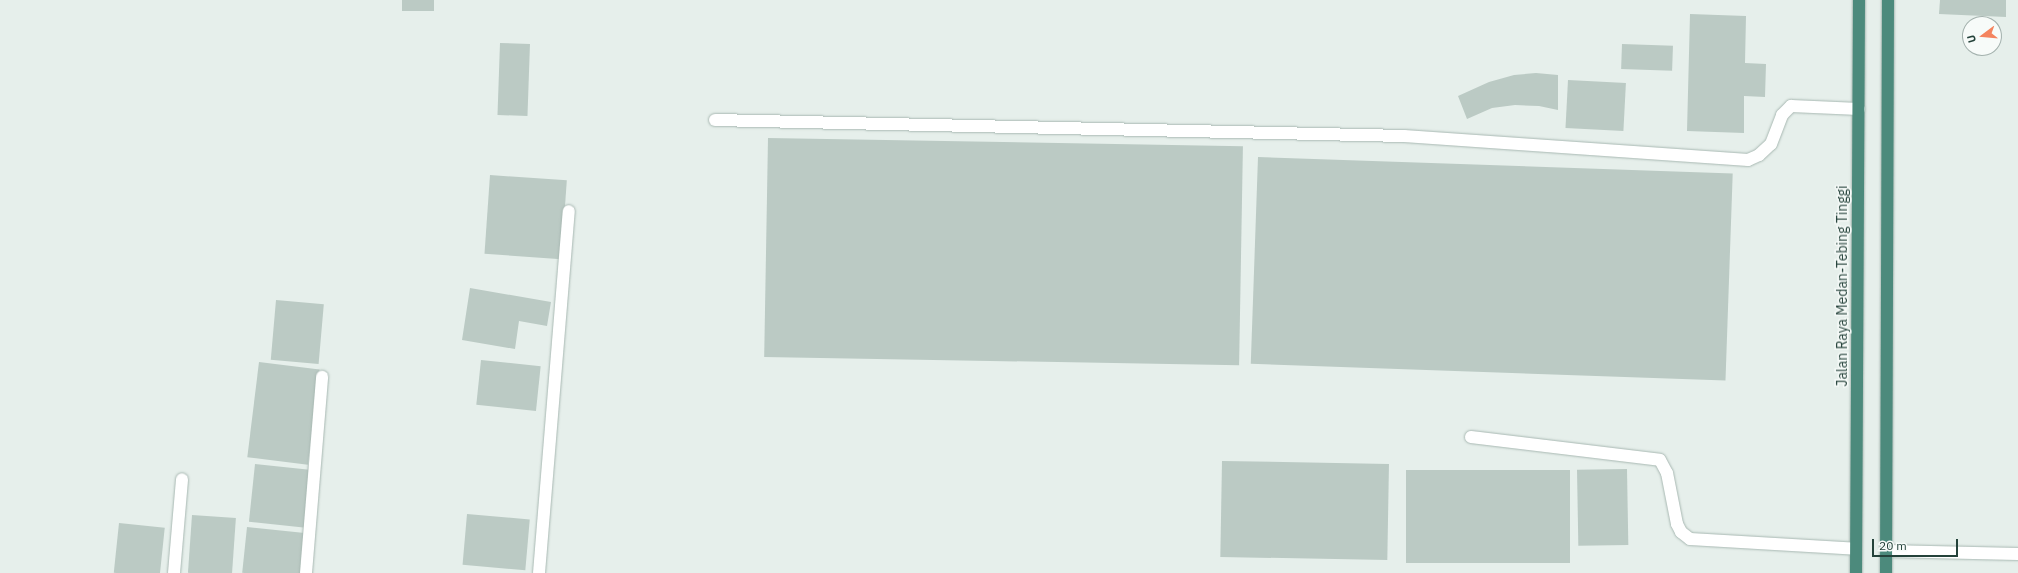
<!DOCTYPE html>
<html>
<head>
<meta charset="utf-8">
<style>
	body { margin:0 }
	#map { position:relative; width:2018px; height:573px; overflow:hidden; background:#e6efeb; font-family:"IBM Plex Sans",sans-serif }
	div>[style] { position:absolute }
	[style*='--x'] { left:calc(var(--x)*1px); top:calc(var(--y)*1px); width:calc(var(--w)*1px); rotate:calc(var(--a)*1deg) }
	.building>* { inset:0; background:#bbcac4; transform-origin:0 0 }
	.roads { filter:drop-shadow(0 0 1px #a8b8b2) drop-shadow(0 0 1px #a8b8b2) }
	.service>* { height:12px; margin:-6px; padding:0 6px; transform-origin:6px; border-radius:6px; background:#fff }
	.minor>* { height:12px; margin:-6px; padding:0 6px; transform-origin:6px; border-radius:6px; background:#fff }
	.trunk>* { height:12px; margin:-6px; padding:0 6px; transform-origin:6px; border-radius:6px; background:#4c8a7c }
	span { translate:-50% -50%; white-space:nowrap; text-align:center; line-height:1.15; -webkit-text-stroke:3px #f7fbf9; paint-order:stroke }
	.street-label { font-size:14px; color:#24423a }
	.north { position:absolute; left:1962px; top:16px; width:40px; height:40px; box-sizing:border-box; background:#f7fbf9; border:1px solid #a3b1ad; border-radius:50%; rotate:254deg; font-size:11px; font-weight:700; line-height:16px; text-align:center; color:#24423a }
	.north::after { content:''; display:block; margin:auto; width:14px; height:18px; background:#f4845f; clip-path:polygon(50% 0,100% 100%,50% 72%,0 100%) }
	.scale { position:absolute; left:1872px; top:539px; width:86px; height:18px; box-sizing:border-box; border:2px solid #24423a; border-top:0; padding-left:5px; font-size:12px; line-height:14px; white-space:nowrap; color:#24423a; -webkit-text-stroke:3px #f7fbf9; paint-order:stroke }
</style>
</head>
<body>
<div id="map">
	<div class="building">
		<i style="left:402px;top:0;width:32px;height:11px"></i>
		<i style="clip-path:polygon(1940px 0,2006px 0,2006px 17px,1939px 14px)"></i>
		<i style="clip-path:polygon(1690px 14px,1746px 16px,1745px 63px,1766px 64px,1765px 97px,1744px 96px,1744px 133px,1687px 131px)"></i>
		<i style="left:500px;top:43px;width:30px;height:72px;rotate:2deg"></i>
		<i style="left:1622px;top:44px;width:51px;height:25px;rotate:2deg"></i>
		<i style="clip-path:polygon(1536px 73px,1558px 75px,1558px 110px,1539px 106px,1515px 105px,1492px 108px,1467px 119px,1458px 96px,1489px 82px,1514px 75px)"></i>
		<i style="left:1568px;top:80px;width:58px;height:48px;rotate:3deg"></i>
		<i style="left:768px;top:138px;width:475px;height:219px;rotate:1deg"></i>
		<i style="left:1258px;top:157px;width:475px;height:207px;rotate:2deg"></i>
		<i style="left:490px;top:175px;width:77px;height:79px;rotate:4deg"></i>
		<i style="clip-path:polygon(470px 288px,551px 302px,547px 326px,519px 321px,515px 349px,462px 340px)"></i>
		<i style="left:276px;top:300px;width:48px;height:60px;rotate:5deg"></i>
		<i style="left:481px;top:360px;width:60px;height:45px;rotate:6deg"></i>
		<i style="left:259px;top:362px;width:61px;height:96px;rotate:7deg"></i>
		<i style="left:1222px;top:461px;width:167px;height:96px;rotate:1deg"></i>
		<i style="left:255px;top:464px;width:57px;height:58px;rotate:6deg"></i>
		<i style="left:1627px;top:469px;width:76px;height:50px;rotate:89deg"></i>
		<i style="left:1406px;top:470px;width:164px;height:93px"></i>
		<i style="left:467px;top:514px;width:63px;height:51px;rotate:5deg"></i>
		<i style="left:192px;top:515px;width:44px;height:58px;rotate:4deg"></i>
		<i style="left:119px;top:523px;width:46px;height:50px;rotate:6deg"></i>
		<i style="left:247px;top:527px;width:58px;height:46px;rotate:6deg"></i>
	</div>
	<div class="roads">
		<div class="service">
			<i style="--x:715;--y:120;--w:689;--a:1.33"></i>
			<i style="--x:1404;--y:136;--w:345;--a:4"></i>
			<i style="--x:1748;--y:160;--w:12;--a:-24"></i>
			<i style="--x:1759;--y:155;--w:16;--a:-43"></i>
			<i style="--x:1771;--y:144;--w:31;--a:-69"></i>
			<i style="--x:1782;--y:115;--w:13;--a:-45"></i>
			<i style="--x:1791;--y:106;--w:68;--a:2.5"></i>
			<i style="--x:1471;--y:437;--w:190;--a:6.9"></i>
			<i style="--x:1660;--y:460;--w:15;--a:62"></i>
			<i style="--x:1667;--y:473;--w:52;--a:78.9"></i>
			<i style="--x:1677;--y:524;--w:9;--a:63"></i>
			<i style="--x:1681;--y:532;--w:11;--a:38"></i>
			<i style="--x:1690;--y:539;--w:166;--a:3.4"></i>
			<i style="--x:1886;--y:551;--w:132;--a:1.3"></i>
		</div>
		<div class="minor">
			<i style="--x:174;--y:573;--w:94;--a:-85.1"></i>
			<i style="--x:306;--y:573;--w:197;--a:-85.3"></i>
			<i style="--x:539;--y:573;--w:363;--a:-85.3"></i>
		</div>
		<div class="trunk">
			<i style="--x:1856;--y:573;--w:573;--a:-89.7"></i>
			<i style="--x:1886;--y:573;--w:573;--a:-89.8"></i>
		</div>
	</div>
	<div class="street-label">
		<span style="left:1842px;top:286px;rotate:-90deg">Jalan Raya Medan-Tebing Tinggi</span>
	</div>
	<div class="north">U</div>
	<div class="scale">20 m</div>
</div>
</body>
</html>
